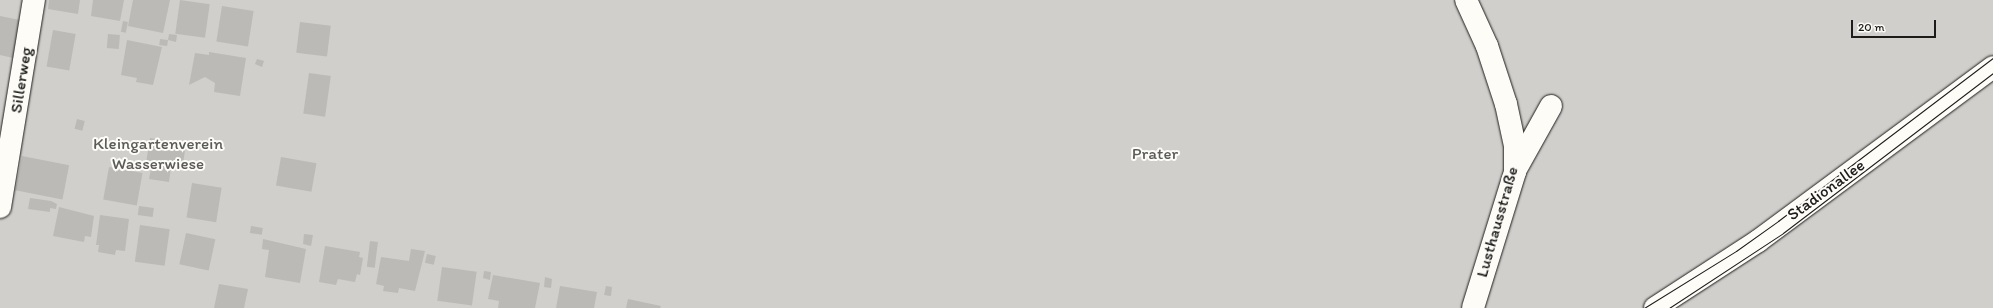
<!DOCTYPE html>
<html>
<head>
<meta charset="utf-8">
<style>
	body { margin:0 }
	#map { position:relative; width:1993px; height:308px; overflow:hidden; background:#f0eeea; font-family:Itim,sans-serif }
	div>[style] { position:absolute }
	[style*='--x'] { left:calc(var(--x)*1px); top:calc(var(--y)*1px); width:calc(var(--w)*1px); rotate:calc(var(--a)*1deg) }
	.green>* { inset:0; background:#d0cfcc; transform-origin:0 0 }
	.building>* { inset:0; background:#bbbab6; transform-origin:0 0 }
	.roads { filter:drop-shadow(0 0 1px #1c1c1c) drop-shadow(0 0 1px #1c1c1c) }
	.minor>* { height:22px; margin:-11px; padding:0 11px; transform-origin:11px; border-radius:11px; background:#fdfcf7 }
	.tram>* { height:1px; margin:-0.5px; padding:0 0.5px; transform-origin:0.5px; border-radius:0.5px; background:#1c1c1c }
	span { translate:-50% -50%; white-space:nowrap; text-align:center; line-height:1.15; -webkit-text-stroke:4px #fdfcf7; paint-order:stroke }
	.street-label { font-size:17px; color:#1c1c1c }
	.park-label { font-size:17px; color:#5b5b5a }
	.scale { position:absolute; left:1851px; top:20px; width:85px; height:18px; box-sizing:border-box; border:2px solid #1c1c1c; border-top:0; padding-left:5px; font-size:12px; line-height:14px; white-space:nowrap; color:#1c1c1c; -webkit-text-stroke:3px #fdfcf7; paint-order:stroke }
</style>
</head>
<body>
<div id="map">
	<div class="green">
		<i style="left:0;top:0;width:1993px;height:308px"></i>
	</div>
	<div class="building">
		<i style="clip-path:polygon(49px 0,80px 0,78px 14px,48px 9px)"></i>
		<i style="clip-path:polygon(93px 0,124px 0,120px 21px,91px 16px)"></i>
		<i style="clip-path:polygon(133px 0,170px 0,163px 33px,128px 26px)"></i>
		<i style="left:180px;top:0;width:30px;height:34px;rotate:8deg"></i>
		<i style="left:222px;top:6px;width:32px;height:36px;rotate:9deg"></i>
		<i style="clip-path:polygon(0 16px,20px 20px,13px 58px,0 55px)"></i>
		<i style="left:123px;top:21px;width:5px;height:11px;rotate:11deg"></i>
		<i style="left:300px;top:22px;width:31px;height:31px;rotate:7deg"></i>
		<i style="left:53px;top:30px;width:23px;height:37px;rotate:10deg"></i>
		<i style="left:108px;top:34px;width:12px;height:14px;rotate:5deg"></i>
		<i style="clip-path:polygon(169px 34px,177px 35px,176px 42px,168px 40px)"></i>
		<i style="left:160px;top:39px;width:8px;height:6px;rotate:7deg"></i>
		<i style="clip-path:polygon(127px 40px,162px 47px,153px 85px,136px 82px,137px 78px,121px 75px)"></i>
		<i style="clip-path:polygon(209px 52px,246px 58px,240px 96px,214px 92px,215px 83px,205px 77px,189px 85px,195px 53px,209px 55px)"></i>
		<i style="clip-path:polygon(257px 59px,264px 61px,262px 67px,255px 64px)"></i>
		<i style="left:309px;top:73px;width:22px;height:41px;rotate:8deg"></i>
		<i style="left:77px;top:119px;width:8px;height:10px;rotate:14deg"></i>
		<i style="clip-path:polygon(150px 138px,186px 144px,182px 170px,171px 168px,169px 182px,149px 179px,152px 164px,146px 163px)"></i>
		<i style="left:22px;top:156px;width:48px;height:35px;rotate:11deg"></i>
		<i style="left:281px;top:157px;width:36px;height:29px;rotate:10deg"></i>
		<i style="left:109px;top:167px;width:34px;height:33px;rotate:10deg"></i>
		<i style="left:192px;top:183px;width:30px;height:35px;rotate:9deg"></i>
		<i style="clip-path:polygon(30px 198px,51px 201px,57px 204px,56px 209px,50px 208px,50px 212px,28px 209px)"></i>
		<i style="left:139px;top:206px;width:15px;height:9px;rotate:8deg"></i>
		<i style="clip-path:polygon(59px 207px,94px 216px,91px 237px,85px 236px,84px 242px,53px 236px)"></i>
		<i style="clip-path:polygon(100px 215px,129px 219px,125px 251px,116px 250px,115px 255px,98px 252px,99px 245px,96px 245px)"></i>
		<i style="left:140px;top:225px;width:30px;height:37px;rotate:8deg"></i>
		<i style="left:251px;top:226px;width:12px;height:7px;rotate:9deg"></i>
		<i style="left:186px;top:233px;width:30px;height:32px;rotate:12deg"></i>
		<i style="clip-path:polygon(304px 234px,313px 235px,311px 246px,303px 244px)"></i>
		<i style="clip-path:polygon(263px 239px,306px 249px,300px 283px,265px 277px,269px 250px,262px 249px)"></i>
		<i style="left:370px;top:241px;width:8px;height:26px;rotate:7deg"></i>
		<i style="clip-path:polygon(325px 246px,360px 252px,359px 257px,363px 258px,360px 275px,357px 274px,355px 282px,338px 279px,336px 285px,319px 282px)"></i>
		<i style="clip-path:polygon(411px 249px,425px 251px,415px 291px,399px 288px,398px 293px,383px 291px,384px 286px,376px 284px,381px 257px,409px 261px)"></i>
		<i style="left:427px;top:254px;width:9px;height:9px;rotate:13deg"></i>
		<i style="left:442px;top:267px;width:35px;height:34px;rotate:8deg"></i>
		<i style="clip-path:polygon(484px 271px,491px 272px,490px 280px,483px 278px)"></i>
		<i style="clip-path:polygon(493px 275px,540px 283px,535px 308px,498px 308px,499px 301px,488px 299px)"></i>
		<i style="clip-path:polygon(545px 277px,552px 279px,551px 288px,544px 287px)"></i>
		<i style="clip-path:polygon(219px 284px,248px 289px,244px 308px,214px 308px)"></i>
		<i style="clip-path:polygon(560px 286px,597px 292px,594px 308px,556px 308px)"></i>
		<i style="clip-path:polygon(606px 286px,612px 287px,611px 296px,604px 295px)"></i>
		<i style="clip-path:polygon(628px 299px,661px 306px,660px 308px,626px 308px)"></i>
	</div>
	<div class="roads">
		<div class="minor">
			<i style="--x:1466;--y:0;--w:51;--a:65.5"></i>
			<i style="--x:1487;--y:46;--w:61;--a:71.9"></i>
			<i style="--x:1506;--y:104;--w:43;--a:77.9"></i>
			<i style="--x:1515;--y:146;--w:26;--a:90"></i>
			<i style="--x:1515;--y:172;--w:142;--a:107.2"></i>
			<i style="--x:1516;--y:169;--w:72;--a:-60.9"></i>
			<i style="--x:0;--y:207;--w:210;--a:-80.7"></i>
			<i style="--x:1655;--y:308;--w:123;--a:-33"></i>
			<i style="--x:1758;--y:241;--w:292;--a:-36.5"></i>
		</div>
	</div>
	<div class="tram">
		<i style="--x:1644;--y:308;--w:108;--a:-31.8"></i>
		<i style="--x:1736;--y:251;--w:52;--a:-35.5"></i>
		<i style="--x:1778;--y:221;--w:270;--a:-37.2"></i>
		<i style="--x:1669;--y:308;--w:136;--a:-33.3"></i>
		<i style="--x:1783;--y:233;--w:264;--a:-37.3"></i>
	</div>
	<div class="street-label">
		<span style="left:21px;top:80px;rotate:-81deg">Sillerweg</span>
		<span style="left:1826px;top:190px;rotate:-36deg">Stadionallee</span>
		<span style="left:1497px;top:222px;rotate:-74deg">Lusthausstraße</span>
	</div>
	<div class="park-label">
		<span style="left:158px;top:154px">Kleingartenverein<br>Wasserwiese</span>
		<span style="left:1155px;top:154px">Prater</span>
	</div>
	<div class="scale">20 m</div>
</div>
</body>
</html>
